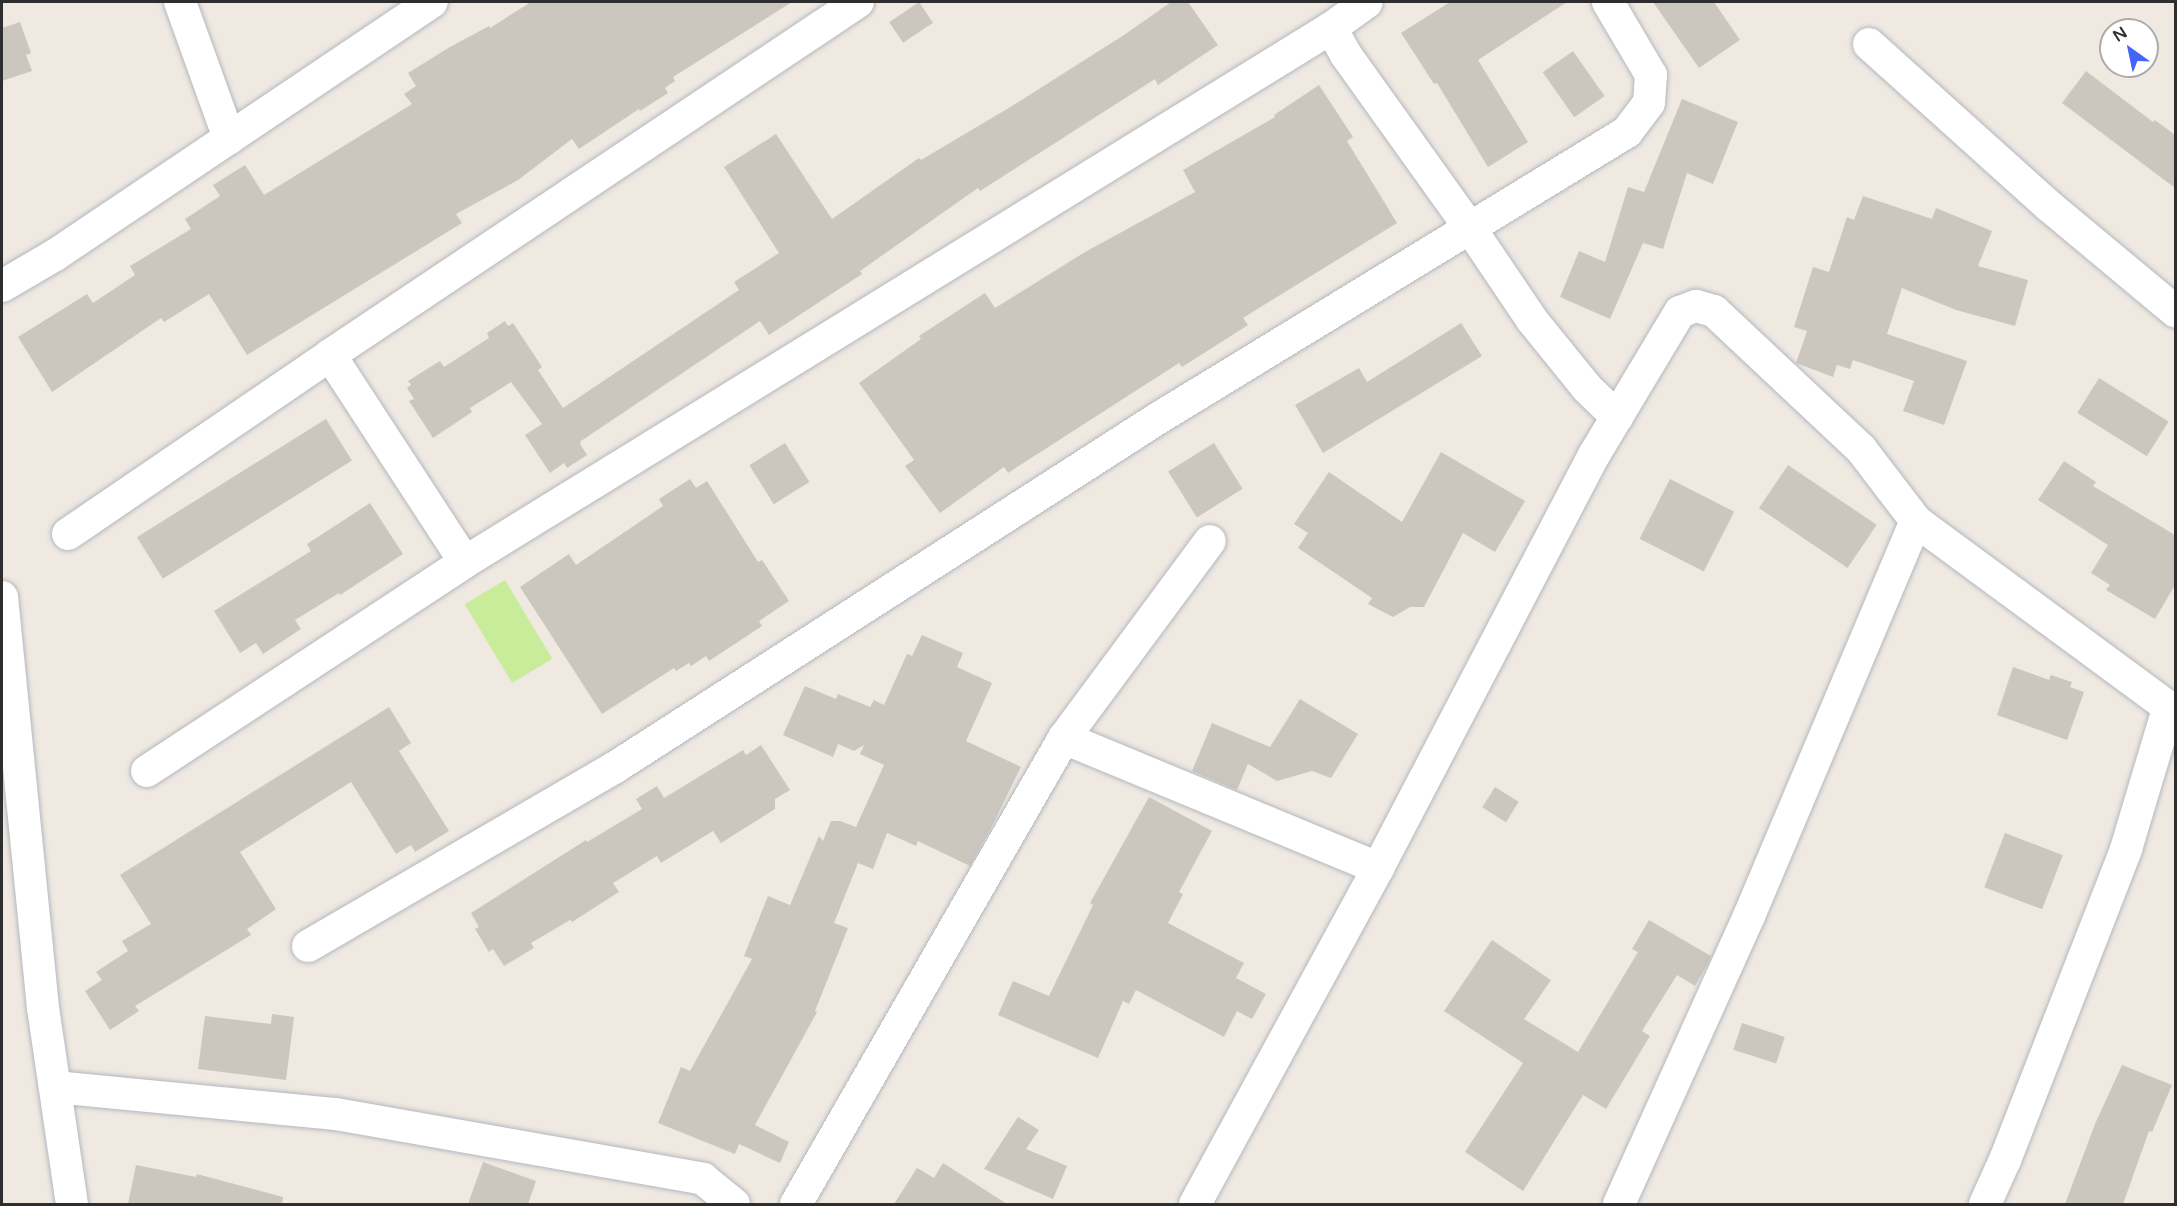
<!DOCTYPE html>
<html>
<head>
<meta charset="utf-8">
<style>
	body { margin:0 }
	#map { position:relative; width:2177px; height:1206px; overflow:hidden; background:#efe9e1; font-family:"Varela Round",sans-serif }
	div>[style] { position:absolute }
	[style*='--x'] { left:calc(var(--x)*1px); top:calc(var(--y)*1px); width:calc(var(--w)*1px); rotate:calc(var(--a)*1deg) }
	.pitch>* { inset:0; background:#c9ec9a; transform-origin:0 0 }
	.building>* { inset:0; background:#cbc7bf; transform-origin:0 0 }
	.roads { filter:drop-shadow(0 0 2px #b4b7c1) drop-shadow(0 0 2px #b4b7c1) }
	.minor>* { height:32px; margin:-16px; padding:0 16px; transform-origin:16px; border-radius:16px; background:#fff }
	span { translate:-50% -50%; white-space:nowrap; text-align:center; line-height:1.15; -webkit-text-stroke:5px #fff; paint-order:stroke }
	.frame { position:absolute; inset:0; border:3px solid #2e2e2e; pointer-events:none }
	.north { position:absolute; left:2099px; top:18px; width:60px; height:60px; box-sizing:border-box; background:#fff; border:2px solid #ababab; border-radius:50%; rotate:327deg; font-size:16px; font-weight:700; line-height:24px; text-align:center; color:#2e2e2e }
	.north::after { content:''; display:block; margin:auto; width:21px; height:27px; background:#4264fb; clip-path:polygon(50% 0,100% 100%,50% 72%,0 100%) }
</style>
</head>
<body>
<div id="map">
	<div class="pitch">
		<i style="left:505px;top:580px;width:92px;height:47px;rotate:59deg"></i>
	</div>
	<div class="building">
		<i style="clip-path:polygon(531px 2px,792px 2px,673px 77px,675px 81px,665px 88px,668px 93px,640px 111px,639px 109px,579px 149px,572px 139px,518px 180px,456px 214px,462px 223px,247px 355px,209px 294px,164px 322px,161px 318px,52px 392px,18px 337px,87px 294px,93px 303px,135px 275px,130px 266px,191px 229px,185px 219px,220px 196px,213px 185px,245px 165px,264px 195px,412px 104px,404px 94px,416px 86px,408px 73px,450px 47px,489px 26px,490px 28px)"></i>
		<i style="left:919px;top:2px;width:25px;height:36px;rotate:56deg"></i>
		<i style="clip-path:polygon(1171px 2px,1188px 2px,1218px 45px,1158px 85px,1155px 79px,980px 191px,978px 188px,860px 271px,862px 274px,769px 335px,760px 321px,581px 441px,580px 444px,587px 455px,567px 468px,564px 463px,550px 473px,525px 435px,542px 424px,511px 382px,470px 408px,472px 412px,433px 438px,409px 401px,414px 399px,407px 388px,411px 385px,408px 381px,440px 361px,444px 367px,489px 338px,487px 333px,505px 321px,508px 326px,513px 323px,542px 367px,538px 370px,563px 408px,739px 290px,734px 282px,779px 253px,724px 167px,776px 134px,832px 219px,919px 158px,921px 160px,1012px 106px,1124px 35px)"></i>
		<i style="clip-path:polygon(1450px 2px,1567px 2px,1478px 60px,1528px 142px,1488px 167px,1437px 83px,1434px 84px,1401px 33px)"></i>
		<i style="clip-path:polygon(1653px 2px,1714px 2px,1740px 40px,1699px 68px)"></i>
		<i style="clip-path:polygon(20px 22px,31px 53px,26px 55px,32px 71px,2px 81px,2px 28px)"></i>
		<i style="left:1573px;top:51px;width:55px;height:37px;rotate:55deg"></i>
		<i style="clip-path:polygon(2086px 71px,2153px 122px,2155px 120px,2175px 135px,2175px 188px,2062px 103px)"></i>
		<i style="clip-path:polygon(1319px 85px,1353px 137px,1347px 141px,1397px 223px,1243px 318px,1248px 325px,1182px 367px,1179px 363px,1008px 473px,1004px 467px,940px 513px,905px 466px,914px 460px,859px 383px,921px 339px,919px 336px,985px 293px,995px 308px,1085px 252px,1195px 192px,1183px 170px,1275px 117px,1274px 115px)"></i>
		<i style="clip-path:polygon(1682px 99px,1738px 122px,1713px 184px,1687px 173px,1663px 249px,1643px 243px,1610px 319px,1560px 297px,1579px 251px,1605px 262px,1628px 187px,1644px 192px)"></i>
		<i style="clip-path:polygon(1863px 196px,1932px 219px,1936px 208px,1992px 231px,1978px 266px,2028px 280px,2015px 326px,1956px 310px,1902px 288px,1887px 334px,1967px 361px,1944px 425px,1903px 411px,1914px 381px,1853px 360px,1850px 369px,1837px 365px,1833px 377px,1796px 363px,1807px 331px,1794px 327px,1813px 267px,1829px 272px,1847px 217px,1854px 220px)"></i>
		<i style="clip-path:polygon(1461px 323px,1482px 356px,1323px 453px,1295px 405px,1359px 368px,1367px 382px)"></i>
		<i style="left:2099px;top:378px;width:82px;height:41px;rotate:32deg"></i>
		<i style="left:326px;top:419px;width:49px;height:223px;rotate:58deg"></i>
		<i style="left:785px;top:443px;width:46px;height:42px;rotate:58deg"></i>
		<i style="left:1214px;top:443px;width:54px;height:54px;rotate:58deg"></i>
		<i style="clip-path:polygon(1441px 452px,1525px 501px,1495px 552px,1463px 533px,1424px 607px,1410px 607px,1393px 617px,1368px 604px,1372px 598px,1298px 548px,1308px 533px,1294px 524px,1329px 472px,1402px 522px)"></i>
		<i style="clip-path:polygon(2064px 461px,2096px 482px,2093px 486px,2175px 535px,2175px 585px,2155px 619px,2106px 590px,2110px 585px,2091px 573px,2108px 545px,2038px 500px)"></i>
		<i style="left:1788px;top:465px;width:107px;height:52px;rotate:34deg"></i>
		<i style="clip-path:polygon(690px 479px,696px 488px,707px 481px,758px 562px,762px 560px,789px 601px,759px 621px,762px 626px,709px 661px,706px 656px,691px 666px,689px 663px,676px 671px,674px 668px,602px 714px,520px 587px,569px 554px,576px 565px,663px 506px,659px 499px)"></i>
		<i style="left:1670px;top:479px;width:72px;height:67px;rotate:27deg"></i>
		<i style="clip-path:polygon(370px 503px,403px 554px,340px 595px,339px 593px,295px 620px,301px 629px,263px 654px,256px 643px,240px 653px,214px 611px,311px 551px,307px 544px)"></i>
		<i style="clip-path:polygon(922px 635px,963px 653px,957px 667px,992px 683px,966px 741px,1021px 767px,990px 830px,970px 866px,918px 841px,916px 846px,887px 833px,873px 869px,858px 863px,834px 923px,848px 928px,815px 1011px,817px 1012px,755px 1125px,789px 1142px,780px 1163px,739px 1144px,735px 1154px,658px 1123px,681px 1067px,690px 1071px,752px 959px,744px 956px,768px 896px,790px 905px,819px 836px,823px 841px,831px 821px,840px 821px,856px 827px,884px 765px,860px 754px,864px 745px,854px 751px,838px 744px,833px 757px,783px 735px,805px 686px,836px 699px,838px 694px,870px 707px,874px 700px,884px 705px,907px 654px,912px 656px)"></i>
		<i style="clip-path:polygon(2013px 667px,2049px 680px,2051px 675px,2072px 682px,2070px 687px,2084px 692px,2067px 740px,1997px 715px)"></i>
		<i style="clip-path:polygon(1300px 699px,1358px 734px,1331px 778px,1312px 771px,1277px 781px,1248px 764px,1237px 790px,1192px 771px,1212px 723px,1270px 747px)"></i>
		<i style="clip-path:polygon(389px 707px,411px 743px,399px 751px,449px 831px,415px 852px,411px 845px,396px 854px,351px 782px,240px 852px,276px 909px,247px 929px,251px 935px,135px 1006px,139px 1011px,110px 1030px,85px 991px,102px 980px,96px 972px,128px 951px,122px 941px,151px 924px,120px 875px)"></i>
		<i style="clip-path:polygon(761px 745px,790px 790px,775px 799px,775px 809px,721px 843px,713px 831px,661px 863px,657px 856px,613px 883px,619px 892px,572px 922px,570px 920px,531px 943px,534px 948px,504px 966px,493px 949px,489px 952px,475px 929px,479px 927px,471px 913px,586px 840px,587px 842px,642px 809px,636px 799px,657px 786px,664px 798px,743px 750px,746px 755px)"></i>
		<i style="left:1495px;top:787px;width:28px;height:24px;rotate:32deg"></i>
		<i style="clip-path:polygon(1149px 797px,1212px 831px,1179px 892px,1183px 894px,1168px 923px,1244px 963px,1236px 978px,1266px 994px,1252px 1019px,1237px 1011px,1224px 1037px,1136px 990px,1129px 1004px,1123px 1001px,1098px 1058px,998px 1015px,1013px 981px,1049px 996px,1093px 905px,1090px 903px)"></i>
		<i style="left:2005px;top:833px;width:62px;height:58px;rotate:21deg"></i>
		<i style="clip-path:polygon(1649px 920px,1711px 956px,1707px 965px,1695px 986px,1677px 975px,1642px 1031px,1650px 1036px,1606px 1109px,1583px 1095px,1523px 1191px,1465px 1152px,1523px 1063px,1444px 1011px,1492px 940px,1551px 980px,1524px 1019px,1578px 1052px,1638px 952px,1632px 949px)"></i>
		<i style="clip-path:polygon(272px 1014px,294px 1017px,286px 1080px,198px 1069px,205px 1016px,271px 1024px)"></i>
		<i style="left:1742px;top:1023px;width:45px;height:28px;rotate:18deg"></i>
		<i style="clip-path:polygon(2122px 1065px,2172px 1085px,2152px 1132px,2149px 1131px,2123px 1204px,2065px 1204px,2095px 1124px)"></i>
		<i style="clip-path:polygon(1018px 1117px,1039px 1130px,1026px 1149px,1067px 1166px,1053px 1199px,984px 1169px)"></i>
		<i style="clip-path:polygon(483px 1162px,536px 1181px,528px 1204px,468px 1204px)"></i>
		<i style="clip-path:polygon(943px 1163px,1007px 1204px,894px 1204px,917px 1168px,934px 1178px)"></i>
		<i style="clip-path:polygon(136px 1165px,196px 1177px,197px 1174px,283px 1197px,282px 1204px,128px 1204px)"></i>
	</div>
	<div class="roads">
		<div class="minor">
			<i style="--x:180;--y:2;--w:145;--a:70.2"></i>
			<i style="--x:1331;--y:28;--w:31;--a:61"></i>
			<i style="--x:1346;--y:55;--w:213;--a:54.4"></i>
			<i style="--x:1470;--y:228;--w:111;--a:56"></i>
			<i style="--x:1532;--y:320;--w:87;--a:51"></i>
			<i style="--x:1587;--y:388;--w:42;--a:44"></i>
			<i style="--x:1869;--y:44;--w:242;--a:42"></i>
			<i style="--x:2049;--y:206;--w:165;--a:39.8"></i>
			<i style="--x:2;--y:286;--w:61;--a:-30.3"></i>
			<i style="--x:55;--y:255;--w:454;--a:-33.9"></i>
			<i style="--x:330;--y:355;--w:247;--a:56.9"></i>
			<i style="--x:68;--y:534;--w:317;--a:-34.3"></i>
			<i style="--x:330;--y:355;--w:635;--a:-33.77"></i>
			<i style="--x:2;--y:597;--w:413;--a:84.3"></i>
			<i style="--x:43;--y:1008;--w:198;--a:81.6"></i>
			<i style="--x:1064;--y:738;--w:340;--a:22.5"></i>
			<i style="--x:147;--y:771;--w:381;--a:-33.3"></i>
			<i style="--x:465;--y:562;--w:1017;--a:-31.66"></i>
			<i style="--x:1331;--y:28;--w:44;--a:-35.8"></i>
			<i style="--x:308;--y:946;--w:354;--a:-30.2"></i>
			<i style="--x:614;--y:768;--w:645;--a:-32.73"></i>
			<i style="--x:1157;--y:419;--w:551;--a:-31.41"></i>
			<i style="--x:1627;--y:132;--w:36;--a:-53"></i>
			<i style="--x:1649;--y:103;--w:28;--a:-86"></i>
			<i style="--x:1651;--y:75;--w:85;--a:-120.5"></i>
			<i style="--x:55;--y:1087;--w:282;--a:5.5"></i>
			<i style="--x:336;--y:1114;--w:373;--a:10"></i>
			<i style="--x:703;--y:1179;--w:40;--a:39"></i>
			<i style="--x:796;--y:1204;--w:538;--a:-60.1"></i>
			<i style="--x:1064;--y:738;--w:245;--a:-53.5"></i>
			<i style="--x:1195;--y:1204;--w:383;--a:-61.4"></i>
			<i style="--x:1378;--y:868;--w:466;--a:-62.4"></i>
			<i style="--x:1594;--y:455;--w:167;--a:-59"></i>
			<i style="--x:1680;--y:312;--w:17;--a:-21"></i>
			<i style="--x:1696;--y:306;--w:19;--a:16"></i>
			<i style="--x:1714;--y:311;--w:202;--a:43.2"></i>
			<i style="--x:1861;--y:449;--w:91;--a:52.6"></i>
			<i style="--x:1916;--y:521;--w:323;--a:36.4"></i>
			<i style="--x:1619;--y:1204;--w:316;--a:-65.7"></i>
			<i style="--x:1749;--y:916;--w:429;--a:-67.1"></i>
			<i style="--x:1985;--y:1204;--w:48;--a:-65.6"></i>
			<i style="--x:2005;--y:1160;--w:334;--a:-68.7"></i>
			<i style="--x:2126;--y:849;--w:146;--a:-73.3"></i>
		</div>
	</div>
	<div class="frame"></div>
	<div class="north">N</div>
</div>
</body>
</html>
